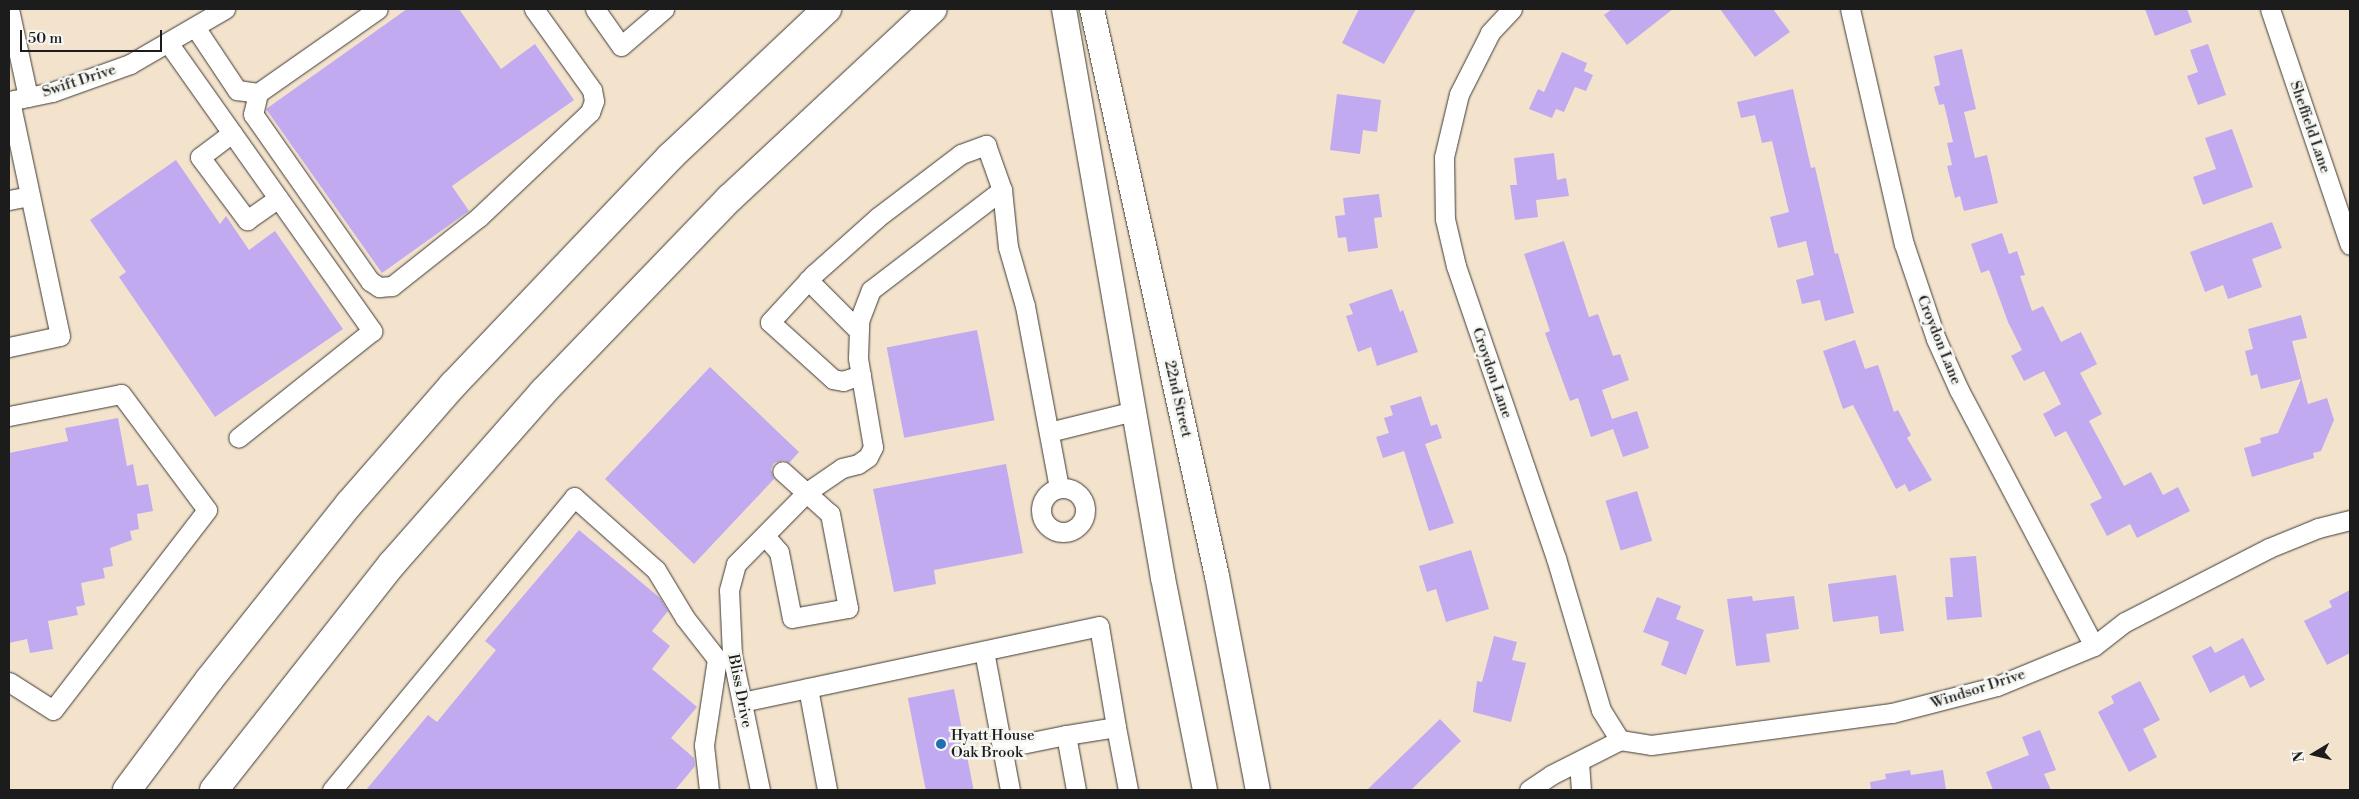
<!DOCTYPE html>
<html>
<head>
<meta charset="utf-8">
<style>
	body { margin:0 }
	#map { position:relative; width:2359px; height:799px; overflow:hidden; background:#f4e3cc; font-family:"Libre Bodoni",serif }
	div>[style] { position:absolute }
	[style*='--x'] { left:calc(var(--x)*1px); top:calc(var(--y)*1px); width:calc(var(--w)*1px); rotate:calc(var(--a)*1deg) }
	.building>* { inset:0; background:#c1aaf0; transform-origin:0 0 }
	.roads { filter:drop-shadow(0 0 1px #3c3a36) drop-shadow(0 0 1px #3c3a36) }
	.minor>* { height:19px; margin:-9.5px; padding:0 9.5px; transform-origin:9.5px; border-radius:9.5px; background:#fff }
	.minor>.ring { margin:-9.5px; padding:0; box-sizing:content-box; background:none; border:19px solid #fff; border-radius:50% }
	.major>* { height:24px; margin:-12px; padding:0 12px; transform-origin:12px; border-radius:12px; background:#fff }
	.highway>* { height:28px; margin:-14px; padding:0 14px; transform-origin:14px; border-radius:14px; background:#fff }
	.dots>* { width:14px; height:14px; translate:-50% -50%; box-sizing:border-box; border:2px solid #f6f6f2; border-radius:50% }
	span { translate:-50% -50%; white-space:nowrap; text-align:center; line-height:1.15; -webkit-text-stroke:5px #f6f6f2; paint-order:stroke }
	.street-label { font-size:15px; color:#1c1c1c }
	.poi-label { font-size:15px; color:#1c1c1c }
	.left { translate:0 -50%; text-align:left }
	.frame { position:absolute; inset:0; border:10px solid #1c1c1c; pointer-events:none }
	.north { position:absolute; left:2289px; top:729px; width:50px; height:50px; -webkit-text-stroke:4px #f6f6f2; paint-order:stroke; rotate:261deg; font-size:14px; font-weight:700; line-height:20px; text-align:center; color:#1c1c1c }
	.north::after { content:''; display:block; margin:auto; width:18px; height:22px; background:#1c1c1c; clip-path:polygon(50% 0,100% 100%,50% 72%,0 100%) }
	.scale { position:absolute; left:20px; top:30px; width:142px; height:22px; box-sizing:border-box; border:2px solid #1c1c1c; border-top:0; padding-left:6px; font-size:15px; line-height:18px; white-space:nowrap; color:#1c1c1c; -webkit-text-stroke:4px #f6f6f2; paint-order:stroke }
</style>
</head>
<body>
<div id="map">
	<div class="building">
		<i style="clip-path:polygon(407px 9px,459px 9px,501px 69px,535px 44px,574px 100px,452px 186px,469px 211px,382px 273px,266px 109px)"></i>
		<i style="clip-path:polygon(1359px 9px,1416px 9px,1384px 64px,1342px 43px)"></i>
		<i style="clip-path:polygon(1612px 9px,1673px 9px,1627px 45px,1604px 15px)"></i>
		<i style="clip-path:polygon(1720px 9px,1773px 9px,1790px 32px,1755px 57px)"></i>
		<i style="clip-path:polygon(2145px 9px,2187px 9px,2192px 22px,2155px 36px)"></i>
		<i style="clip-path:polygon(2208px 44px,2226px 95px,2198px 105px,2187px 76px,2198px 72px,2190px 50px)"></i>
		<i style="clip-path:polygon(1962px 49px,1976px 109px,1964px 112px,1975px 158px,1987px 155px,1998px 203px,1964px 211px,1960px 196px,1955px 198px,1947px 166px,1952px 165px,1947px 143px,1953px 142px,1944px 104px,1939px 105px,1934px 87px,1940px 85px,1934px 56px)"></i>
		<i style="clip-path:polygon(1562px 52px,1587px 63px,1584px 71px,1593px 75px,1586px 91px,1575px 87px,1564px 112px,1556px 109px,1552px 118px,1529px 109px,1538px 89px,1544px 92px)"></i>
		<i style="clip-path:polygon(1793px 89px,1811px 168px,1815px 167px,1835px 254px,1838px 253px,1854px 313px,1825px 321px,1820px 300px,1802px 304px,1796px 280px,1814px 275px,1806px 241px,1778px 248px,1770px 217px,1789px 212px,1772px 141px,1762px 143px,1755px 115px,1741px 118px,1737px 102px)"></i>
		<i style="clip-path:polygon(1337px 94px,1381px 100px,1377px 132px,1363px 130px,1360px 154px,1330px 150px)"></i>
		<i style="clip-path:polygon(2232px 129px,2253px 187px,2203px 205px,2193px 177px,2216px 169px,2205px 138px)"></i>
		<i style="clip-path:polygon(1554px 153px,1557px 180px,1566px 178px,1569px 196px,1536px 200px,1538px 217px,1515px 220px,1510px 185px,1517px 185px,1514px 158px)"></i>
		<i style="clip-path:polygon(176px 160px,220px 224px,226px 216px,249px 250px,275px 231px,343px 329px,215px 417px,119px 277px,126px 272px,90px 220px)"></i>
		<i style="clip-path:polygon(1379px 194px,1382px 217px,1374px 218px,1378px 248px,1348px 252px,1346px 237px,1338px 238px,1335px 216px,1345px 215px,1343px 198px)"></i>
		<i style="clip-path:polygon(2272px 222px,2282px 248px,2252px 259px,2262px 287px,2228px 299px,2223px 285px,2205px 292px,2190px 252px)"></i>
		<i style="clip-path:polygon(2002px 233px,2009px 254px,2017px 251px,2025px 275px,2020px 276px,2032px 311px,2043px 306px,2061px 342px,2081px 332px,2097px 364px,2080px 373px,2102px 414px,2089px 421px,2124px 486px,2151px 472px,2163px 495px,2178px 487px,2190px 511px,2137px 538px,2130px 524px,2107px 536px,2090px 504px,2102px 498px,2066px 431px,2055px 437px,2043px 414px,2061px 404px,2044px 371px,2024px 381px,2011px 356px,2022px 350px,2008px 322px,1989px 270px,1981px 273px,1971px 244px)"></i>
		<i style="clip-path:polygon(1564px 241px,1589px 317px,1598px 314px,1613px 356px,1620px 354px,1629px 380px,1602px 390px,1612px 419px,1637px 411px,1649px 448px,1623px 457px,1613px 429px,1591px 437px,1578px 398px,1570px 401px,1545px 333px,1550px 331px,1524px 254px)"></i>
		<i style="clip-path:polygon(1392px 289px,1400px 312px,1403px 310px,1418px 352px,1377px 366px,1371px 347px,1358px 352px,1346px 316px,1353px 314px,1349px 304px)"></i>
		<i style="clip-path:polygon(2301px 315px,2307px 338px,2292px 341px,2308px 404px,2327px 398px,2334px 420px,2321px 451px,2313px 453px,2314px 458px,2252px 477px,2244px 448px,2261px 443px,2260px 438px,2278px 433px,2301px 379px,2261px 389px,2257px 374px,2251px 376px,2245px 351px,2253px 349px,2248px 329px)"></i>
		<i style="left:977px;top:330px;width:92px;height:92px;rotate:79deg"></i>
		<i style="clip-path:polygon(1855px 340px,1865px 369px,1878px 365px,1894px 412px,1898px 410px,1911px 435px,1907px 438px,1932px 480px,1909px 492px,1905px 484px,1896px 489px,1853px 405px,1843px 409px,1823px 351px)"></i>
		<i style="clip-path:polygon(710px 367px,799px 452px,789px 463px,784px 460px,774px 463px,771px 469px,774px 479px,694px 564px,605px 479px)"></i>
		<i style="clip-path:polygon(1421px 396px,1431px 426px,1437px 424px,1442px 438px,1425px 444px,1454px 523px,1429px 531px,1404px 451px,1383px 458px,1376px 437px,1389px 433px,1384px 418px,1393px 415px,1390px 406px)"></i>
		<i style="clip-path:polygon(118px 418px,127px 466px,133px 464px,137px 486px,148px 484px,153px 511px,137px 514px,139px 529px,130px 531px,132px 540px,110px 548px,113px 566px,103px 568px,105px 578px,81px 583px,85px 605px,76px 607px,78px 615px,48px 621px,53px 649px,30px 653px,27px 639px,9px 643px,9px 453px,68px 441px,65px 428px)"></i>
		<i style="clip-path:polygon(1006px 464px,1023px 553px,934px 570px,936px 584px,894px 592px,873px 489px)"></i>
		<i style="left:1637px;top:491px;width:52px;height:33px;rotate:73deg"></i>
		<i style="clip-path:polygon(579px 530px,660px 598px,668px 611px,652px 631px,670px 646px,652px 669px,697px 707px,671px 738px,694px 758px,695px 766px,675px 790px,366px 790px,428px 715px,437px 722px,496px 650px,485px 641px)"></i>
		<i style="clip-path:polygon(1471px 550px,1489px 609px,1446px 622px,1436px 589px,1427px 592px,1419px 566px)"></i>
		<i style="clip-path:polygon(1976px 556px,1982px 617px,1947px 620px,1945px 597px,1953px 597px,1950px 558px)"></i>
		<i style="clip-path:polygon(1896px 575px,1904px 631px,1880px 634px,1878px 616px,1833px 622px,1828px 584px)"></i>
		<i style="clip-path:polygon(2350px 590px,2350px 653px,2327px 665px,2304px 621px,2332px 607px,2329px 601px)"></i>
		<i style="clip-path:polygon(1752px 596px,1753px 601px,1794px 596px,1799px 629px,1766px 634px,1770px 662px,1736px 666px,1727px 599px)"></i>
		<i style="clip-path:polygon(1657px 597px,1681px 606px,1676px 619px,1704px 630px,1686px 675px,1661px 665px,1669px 642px,1643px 632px)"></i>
		<i style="clip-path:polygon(1494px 636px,1517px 642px,1512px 660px,1526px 663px,1511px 722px,1473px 712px,1477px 681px,1482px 682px)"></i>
		<i style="clip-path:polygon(2243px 638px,2265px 680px,2250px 688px,2244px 675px,2210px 693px,2192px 656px,2211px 646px,2215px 653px)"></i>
		<i style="clip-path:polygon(2140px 681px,2160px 720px,2143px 729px,2157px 757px,2129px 772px,2098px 712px,2114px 703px,2111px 696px)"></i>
		<i style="left:954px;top:689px;width:103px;height:47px;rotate:79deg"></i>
		<i style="clip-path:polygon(1440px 719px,1461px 741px,1411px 790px,1367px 790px)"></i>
		<i style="clip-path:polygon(2040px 730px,2056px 770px,2044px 774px,2051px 790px,1993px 790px,1986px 772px,2029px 755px,2022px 737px)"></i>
		<i style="clip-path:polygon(1910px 770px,1911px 775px,1943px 770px,1946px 790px,1871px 790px,1870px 782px,1886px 779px,1885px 774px)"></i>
	</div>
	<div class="roads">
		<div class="minor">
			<i style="--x:9;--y:9;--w:90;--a:77.8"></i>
			<i style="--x:595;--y:9;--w:45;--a:54.9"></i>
			<i style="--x:621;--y:46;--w:57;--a:-40.7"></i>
			<i style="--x:1512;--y:9;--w:33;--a:133"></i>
			<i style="--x:1490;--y:33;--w:68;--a:116.9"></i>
			<i style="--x:1459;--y:94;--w:65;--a:103.4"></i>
			<i style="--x:1444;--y:157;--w:62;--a:89.1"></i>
			<i style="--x:1445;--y:219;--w:48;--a:76.8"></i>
			<i style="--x:1456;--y:266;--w:309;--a:71.1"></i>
			<i style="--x:1556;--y:558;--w:159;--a:73.5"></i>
			<i style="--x:1601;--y:710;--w:36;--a:58"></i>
			<i style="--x:1850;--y:9;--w:241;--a:77.1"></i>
			<i style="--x:1904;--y:244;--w:100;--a:71.4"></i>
			<i style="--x:1936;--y:339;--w:56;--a:65.7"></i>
			<i style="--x:1959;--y:390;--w:289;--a:62.2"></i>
			<i style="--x:2270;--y:9;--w:249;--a:71.3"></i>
			<i style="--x:195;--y:27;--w:76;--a:56.3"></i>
			<i style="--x:237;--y:90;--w:21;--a:8"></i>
			<i style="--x:258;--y:93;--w:146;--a:-35"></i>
			<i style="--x:169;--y:44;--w:352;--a:54.7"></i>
			<i style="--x:372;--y:331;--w:171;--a:141.4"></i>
			<i style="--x:258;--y:93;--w:22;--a:103"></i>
			<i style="--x:253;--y:114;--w:204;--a:55"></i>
			<i style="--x:370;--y:281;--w:11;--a:34"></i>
			<i style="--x:379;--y:287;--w:13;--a:-4"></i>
			<i style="--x:392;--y:286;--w:111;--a:-38.4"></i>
			<i style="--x:479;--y:217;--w:153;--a:-43.4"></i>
			<i style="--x:590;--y:112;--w:12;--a:-70"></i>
			<i style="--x:594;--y:101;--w:11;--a:-100"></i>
			<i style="--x:592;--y:90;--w:100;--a:-125.6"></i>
			<i style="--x:9;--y:101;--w:44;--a:-11.8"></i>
			<i style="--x:52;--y:92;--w:83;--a:-19.7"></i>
			<i style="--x:130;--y:64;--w:110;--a:-30.1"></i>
			<i style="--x:232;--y:133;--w:40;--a:143"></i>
			<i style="--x:200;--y:157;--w:79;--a:53.3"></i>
			<i style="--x:247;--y:220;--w:38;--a:-35"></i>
			<i style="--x:9;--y:200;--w:21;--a:-11"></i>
			<i style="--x:808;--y:280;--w:71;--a:45"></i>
			<i style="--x:9;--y:347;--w:52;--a:-12.2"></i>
			<i style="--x:60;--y:336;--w:240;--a:-102"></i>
			<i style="--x:861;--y:375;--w:19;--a:162"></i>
			<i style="--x:843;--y:381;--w:10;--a:-169"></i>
			<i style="--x:833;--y:379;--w:85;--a:-137.9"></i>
			<i style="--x:770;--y:322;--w:64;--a:-47.5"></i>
			<i style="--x:813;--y:275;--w:87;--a:-41.7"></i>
			<i style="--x:878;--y:217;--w:104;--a:-37.2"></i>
			<i style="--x:961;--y:154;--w:27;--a:-20"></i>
			<i style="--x:986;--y:145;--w:48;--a:70.4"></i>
			<i style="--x:1002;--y:190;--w:57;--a:84"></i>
			<i style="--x:1008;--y:247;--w:61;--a:73.9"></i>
			<i style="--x:1025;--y:306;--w:185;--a:79.4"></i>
			<i style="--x:9;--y:416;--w:114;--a:-11.1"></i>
			<i style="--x:121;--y:394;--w:144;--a:53.4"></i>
			<i style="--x:207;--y:510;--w:252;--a:127.6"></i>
			<i style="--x:53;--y:710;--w:52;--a:-147.5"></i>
			<i style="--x:1049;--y:432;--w:88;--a:-13.9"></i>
			<i class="ring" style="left:1041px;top:488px;width:25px;height:25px"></i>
			<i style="--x:765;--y:536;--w:21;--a:49"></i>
			<i style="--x:779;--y:552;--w:67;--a:78.9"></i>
			<i style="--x:792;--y:618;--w:57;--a:-10.1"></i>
			<i style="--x:848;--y:608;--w:96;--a:-100.8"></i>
			<i style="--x:830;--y:514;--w:64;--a:-138.1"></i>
			<i style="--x:984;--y:651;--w:141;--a:79.4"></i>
			<i style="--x:808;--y:688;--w:104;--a:79.4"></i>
			<i style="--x:742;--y:702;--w:365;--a:-12"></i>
			<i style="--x:1099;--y:626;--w:102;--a:80.4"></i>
			<i style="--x:1116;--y:727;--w:51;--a:170.9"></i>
			<i style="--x:1066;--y:735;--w:56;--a:79.7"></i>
			<i style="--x:1116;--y:727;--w:64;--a:79.2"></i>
			<i style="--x:1002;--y:748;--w:65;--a:-11.5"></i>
			<i style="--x:1579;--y:762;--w:28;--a:86"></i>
			<i style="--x:332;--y:790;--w:380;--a:-50.4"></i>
			<i style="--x:574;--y:497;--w:110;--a:41.7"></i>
			<i style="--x:656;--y:570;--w:56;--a:58.9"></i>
			<i style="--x:685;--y:618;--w:52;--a:52"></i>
			<i style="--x:717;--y:659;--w:87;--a:98.6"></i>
			<i style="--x:704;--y:745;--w:45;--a:83.7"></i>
			<i style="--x:760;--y:790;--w:138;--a:-101.7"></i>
			<i style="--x:732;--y:655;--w:65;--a:-92.6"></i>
			<i style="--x:729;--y:590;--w:27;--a:-75"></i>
			<i style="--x:736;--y:564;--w:101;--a:-45.4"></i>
			<i style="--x:807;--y:492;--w:42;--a:-34.4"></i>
			<i style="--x:842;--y:468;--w:16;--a:-14"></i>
			<i style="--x:858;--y:464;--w:12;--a:-35"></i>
			<i style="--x:868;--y:457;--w:11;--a:-63"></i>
			<i style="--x:873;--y:447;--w:90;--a:-99.6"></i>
			<i style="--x:858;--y:358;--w:37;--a:-88"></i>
			<i style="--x:859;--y:321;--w:33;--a:-69"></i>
			<i style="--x:871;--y:290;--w:165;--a:-37.4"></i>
			<i style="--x:1529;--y:790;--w:27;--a:-34"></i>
			<i style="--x:1551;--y:775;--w:77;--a:-26.9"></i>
			<i style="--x:1620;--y:740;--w:31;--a:9"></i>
			<i style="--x:1651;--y:745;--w:243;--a:-7.6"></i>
			<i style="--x:1892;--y:713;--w:108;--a:-14.4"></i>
			<i style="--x:1997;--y:686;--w:105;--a:-22.4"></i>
			<i style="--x:2094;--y:646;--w:39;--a:-38"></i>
			<i style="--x:2125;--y:622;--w:162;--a:-27.2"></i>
			<i style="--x:2269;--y:548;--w:53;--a:-22.2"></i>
			<i style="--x:2318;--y:528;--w:33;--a:-14"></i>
		</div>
		<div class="major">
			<i style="--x:1064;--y:9;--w:578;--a:80.13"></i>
			<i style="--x:1163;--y:578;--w:216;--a:78.8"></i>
			<i style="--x:1092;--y:9;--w:581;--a:77.57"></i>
			<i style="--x:1217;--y:576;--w:218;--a:79.2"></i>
		</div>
		<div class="highway">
			<i style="--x:127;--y:790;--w:137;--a:-53.3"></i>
			<i style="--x:209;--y:680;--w:226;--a:-51.5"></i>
			<i style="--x:350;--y:503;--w:157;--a:-48.9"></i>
			<i style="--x:453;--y:385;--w:315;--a:-46.4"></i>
			<i style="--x:670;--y:157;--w:216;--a:-43.3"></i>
			<i style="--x:214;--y:790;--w:288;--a:-51.8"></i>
			<i style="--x:392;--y:564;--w:229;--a:-48.7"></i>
			<i style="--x:543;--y:392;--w:269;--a:-46.1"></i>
			<i style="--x:730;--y:198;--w:277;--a:-43"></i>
		</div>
	</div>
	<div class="dots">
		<i style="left:941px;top:744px;background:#1f6fb2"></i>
	</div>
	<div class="street-label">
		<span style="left:79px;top:81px;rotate:-18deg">Swift Drive</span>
		<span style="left:2310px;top:127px;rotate:71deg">Sheffield Lane</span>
		<span style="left:1939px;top:340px;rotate:68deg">Croydon Lane</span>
		<span style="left:1492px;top:373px;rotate:71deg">Croydon Lane</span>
		<span style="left:1178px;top:399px;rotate:77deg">22nd Street</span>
		<span style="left:1978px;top:689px;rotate:-18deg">Windsor Drive</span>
		<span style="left:740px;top:691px;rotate:79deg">Bliss Drive</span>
	</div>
	<div class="poi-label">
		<span class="left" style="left:951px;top:744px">Hyatt House<br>Oak Brook</span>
	</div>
	<div class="frame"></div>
	<div class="north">N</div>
	<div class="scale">50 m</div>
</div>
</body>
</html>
